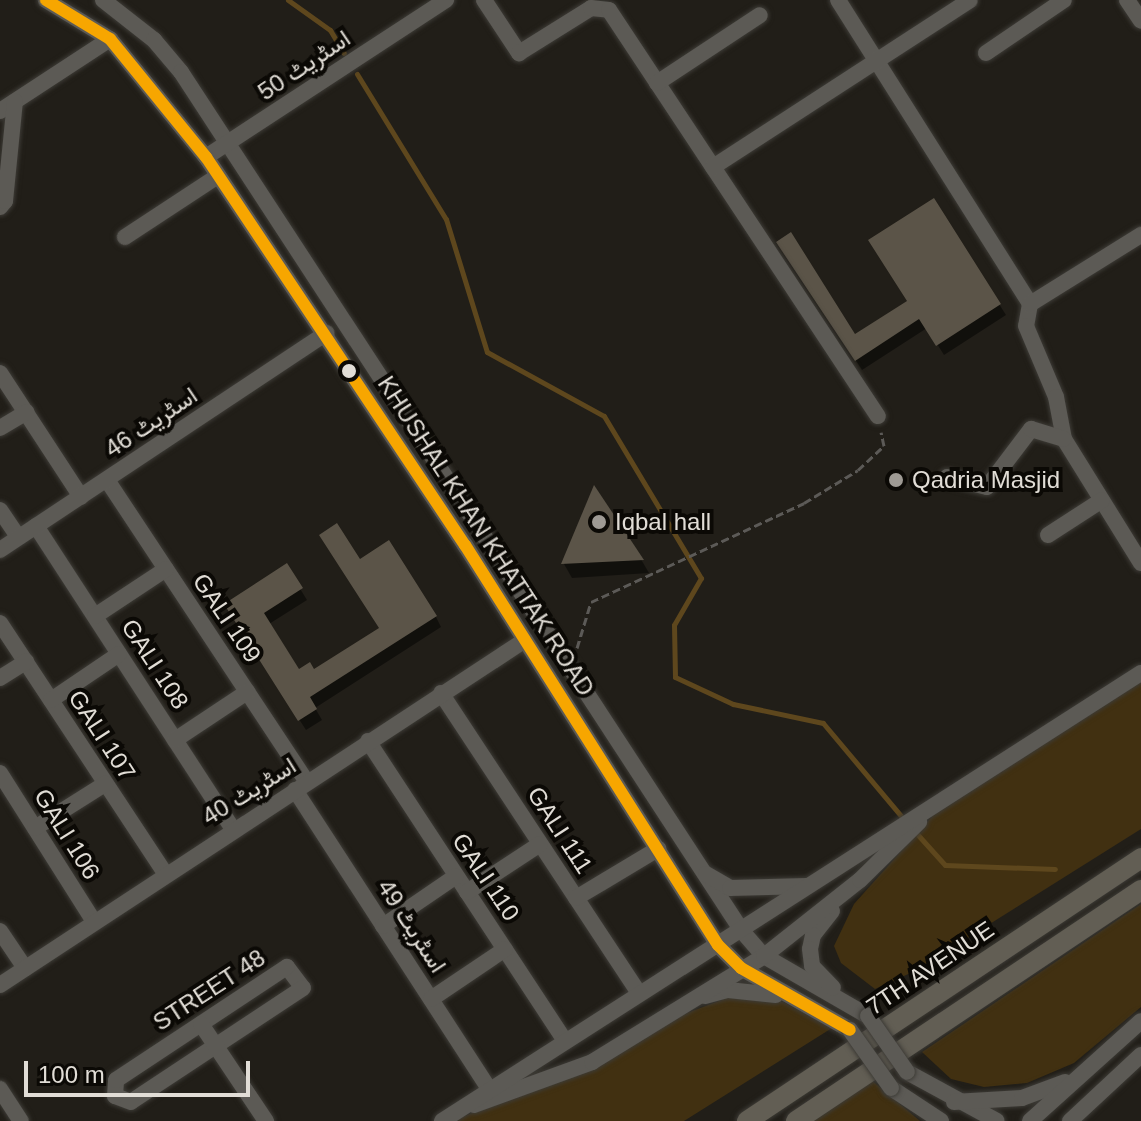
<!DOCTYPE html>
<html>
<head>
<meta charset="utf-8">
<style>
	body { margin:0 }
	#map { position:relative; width:1141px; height:1121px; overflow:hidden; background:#211e18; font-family:Helvetica,Vazirmatn,sans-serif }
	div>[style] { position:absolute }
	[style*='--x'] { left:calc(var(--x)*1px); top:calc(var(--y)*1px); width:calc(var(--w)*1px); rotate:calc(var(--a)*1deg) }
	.green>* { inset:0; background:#413011 }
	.shadow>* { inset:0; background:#0007 }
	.stream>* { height:5px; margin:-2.5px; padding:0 2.5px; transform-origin:2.5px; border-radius:2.5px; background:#5e471d }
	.building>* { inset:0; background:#5b5448 }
	.path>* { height:3px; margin-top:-1.5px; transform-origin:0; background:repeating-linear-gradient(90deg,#5c5a57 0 8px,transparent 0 12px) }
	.roads { filter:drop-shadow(0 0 2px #3d3b36) drop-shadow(0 0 2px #3d3b36) }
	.minor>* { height:16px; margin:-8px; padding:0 8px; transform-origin:8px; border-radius:8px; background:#5c5a55 }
	.major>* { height:20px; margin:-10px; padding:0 10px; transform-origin:10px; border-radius:10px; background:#625e54 }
	.bridges { filter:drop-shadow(0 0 2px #3d3b36) drop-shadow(0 0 2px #3d3b36) }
	.minor-bridge>* { height:16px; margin:-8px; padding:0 8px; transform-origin:8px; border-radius:8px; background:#5c5a55 }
	.bus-1>* { height:12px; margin:-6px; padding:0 6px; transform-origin:6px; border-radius:6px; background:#f7a600 }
	.dots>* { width:22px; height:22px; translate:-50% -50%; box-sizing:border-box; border:4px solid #0b0905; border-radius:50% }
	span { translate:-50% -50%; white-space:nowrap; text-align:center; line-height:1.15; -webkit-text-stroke:8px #0b0905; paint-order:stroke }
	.street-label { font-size:24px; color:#e1ddd6 }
	.poi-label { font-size:24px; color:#e1ddd6 }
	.left { translate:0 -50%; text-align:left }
	.scale { position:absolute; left:24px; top:1061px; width:226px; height:36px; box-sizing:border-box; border:4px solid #e1ddd6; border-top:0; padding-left:10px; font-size:24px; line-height:28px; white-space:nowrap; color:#e1ddd6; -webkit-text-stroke:6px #0b0905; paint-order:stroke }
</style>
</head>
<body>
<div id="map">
	<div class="green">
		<i style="clip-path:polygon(1141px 675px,1141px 829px,915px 971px,875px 989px,841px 963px,834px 946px,854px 904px,945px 802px)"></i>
		<i style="clip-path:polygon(1141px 904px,1141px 1007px,1074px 1063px,1027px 1083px,984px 1087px,951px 1079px,922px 1052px)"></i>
		<i style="clip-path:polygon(732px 996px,783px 1002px,832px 1028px,684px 1121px,452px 1121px,603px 1061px,687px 1013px)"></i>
		<i style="clip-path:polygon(869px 1078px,920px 1121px,803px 1121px)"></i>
	</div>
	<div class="shadow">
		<i style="clip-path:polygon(933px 200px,1006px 315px,944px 355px,927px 328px,862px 370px,785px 253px,855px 336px,909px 302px)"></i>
		<i style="clip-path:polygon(594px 489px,642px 561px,649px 573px,572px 578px,564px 564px)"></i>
		<i style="clip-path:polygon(359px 562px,436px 617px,441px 627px,315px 708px,322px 720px,306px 730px,232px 615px,286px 566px,307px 600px,269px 624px,299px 672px,313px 672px,381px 629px)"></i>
	</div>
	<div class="stream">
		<i style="--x:288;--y:0;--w:52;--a:35.5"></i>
		<i style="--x:330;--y:30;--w:27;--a:59"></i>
		<i style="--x:357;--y:74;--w:170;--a:58.5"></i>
		<i style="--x:446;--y:219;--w:139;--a:72.9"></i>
		<i style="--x:487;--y:352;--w:133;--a:28.7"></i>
		<i style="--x:604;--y:416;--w:189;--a:59.1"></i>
		<i style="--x:701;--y:578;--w:54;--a:119.9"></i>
		<i style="--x:674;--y:625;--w:52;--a:88.9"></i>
		<i style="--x:675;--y:677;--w:64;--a:25"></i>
		<i style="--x:733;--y:704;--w:92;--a:11.9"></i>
		<i style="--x:823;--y:723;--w:121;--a:50"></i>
		<i style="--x:918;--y:835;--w:40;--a:48"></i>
		<i style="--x:945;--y:865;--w:110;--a:2.1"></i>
	</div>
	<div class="building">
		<i style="clip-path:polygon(934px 198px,1001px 304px,936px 346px,919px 319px,855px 361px,776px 242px,791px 232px,855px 334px,907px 301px,868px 240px)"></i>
		<i style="clip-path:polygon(594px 485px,644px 560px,561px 564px)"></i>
		<i style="clip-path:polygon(337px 523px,360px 559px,389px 540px,437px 616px,310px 697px,317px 709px,298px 721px,224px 604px,287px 563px,303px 588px,264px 613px,299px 669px,310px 662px,314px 669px,379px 628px,319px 535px)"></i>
	</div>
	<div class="path">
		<i style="--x:577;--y:648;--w:48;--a:-73.1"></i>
		<i style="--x:591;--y:602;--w:235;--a:-24.9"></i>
		<i style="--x:804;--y:503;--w:63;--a:-31.4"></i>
		<i style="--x:858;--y:470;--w:35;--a:-43"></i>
		<i style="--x:884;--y:446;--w:14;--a:-102"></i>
	</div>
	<div class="roads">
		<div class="minor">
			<i style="--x:46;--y:0;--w:75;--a:31.4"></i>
			<i style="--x:110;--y:39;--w:152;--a:50.9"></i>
			<i style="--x:206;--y:157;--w:467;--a:56.3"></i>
			<i style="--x:465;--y:545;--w:473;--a:57.7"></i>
			<i style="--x:718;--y:945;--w:33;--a:45"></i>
			<i style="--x:741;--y:968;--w:125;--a:29.6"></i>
			<i style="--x:103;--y:0;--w:65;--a:38.1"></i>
			<i style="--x:154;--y:40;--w:42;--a:49.8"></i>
			<i style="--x:181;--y:72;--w:1026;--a:56.85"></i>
			<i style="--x:742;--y:931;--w:33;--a:49"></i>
			<i style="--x:764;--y:956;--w:120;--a:30"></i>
			<i style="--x:484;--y:0;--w:64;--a:56.6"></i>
			<i style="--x:519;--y:53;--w:85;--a:-32"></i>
			<i style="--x:591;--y:8;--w:18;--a:6"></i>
			<i style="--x:609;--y:10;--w:487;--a:56.5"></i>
			<i style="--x:838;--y:0;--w:360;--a:57.7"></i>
			<i style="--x:1030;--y:304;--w:22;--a:100"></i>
			<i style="--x:1026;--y:326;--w:77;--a:67.1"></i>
			<i style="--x:1056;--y:397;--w:43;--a:79.2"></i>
			<i style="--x:1064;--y:439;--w:146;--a:58.2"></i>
			<i style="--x:1127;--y:0;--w:25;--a:56"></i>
			<i style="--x:986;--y:53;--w:94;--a:-34.2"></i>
			<i style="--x:657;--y:83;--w:123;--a:-33.4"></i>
			<i style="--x:0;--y:111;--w:131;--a:-33.2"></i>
			<i style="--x:206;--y:157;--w:287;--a:-33.2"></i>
			<i style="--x:713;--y:167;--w:306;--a:-33"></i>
			<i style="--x:0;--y:207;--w:8;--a:-50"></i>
			<i style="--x:5;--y:201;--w:100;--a:-84.3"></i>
			<i style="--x:125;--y:237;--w:111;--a:-33.3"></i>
			<i style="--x:1030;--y:304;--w:131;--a:-31.9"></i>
			<i style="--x:0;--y:373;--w:148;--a:56.8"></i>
			<i style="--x:0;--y:428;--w:31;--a:-31"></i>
			<i style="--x:947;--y:477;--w:41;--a:14"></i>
			<i style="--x:987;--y:487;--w:73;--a:-52.8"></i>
			<i style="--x:1031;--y:429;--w:34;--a:17"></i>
			<i style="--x:107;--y:480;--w:362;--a:56.5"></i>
			<i style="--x:0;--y:510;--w:32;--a:56"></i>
			<i style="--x:36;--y:526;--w:361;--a:57"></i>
			<i style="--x:1048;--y:535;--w:64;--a:-32.9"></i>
			<i style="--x:0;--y:550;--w:392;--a:-33.6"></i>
			<i style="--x:95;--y:616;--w:85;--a:-33.5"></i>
			<i style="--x:0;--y:623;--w:300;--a:56.6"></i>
			<i style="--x:0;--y:678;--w:31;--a:-32"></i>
			<i style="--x:441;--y:693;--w:359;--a:56.6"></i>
			<i style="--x:51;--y:700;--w:82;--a:-34.1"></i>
			<i style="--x:175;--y:740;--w:87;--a:-33.7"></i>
			<i style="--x:368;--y:741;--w:357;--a:56.7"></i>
			<i style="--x:0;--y:773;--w:174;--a:57.7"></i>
			<i style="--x:295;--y:790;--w:356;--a:57"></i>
			<i style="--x:35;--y:828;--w:83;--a:-32.2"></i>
			<i style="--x:706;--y:874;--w:28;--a:30"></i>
			<i style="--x:730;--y:888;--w:77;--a:-1.5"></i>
			<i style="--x:467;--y:892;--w:87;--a:-33.3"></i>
			<i style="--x:576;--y:898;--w:96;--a:-30.9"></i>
			<i style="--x:832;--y:911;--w:31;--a:128"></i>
			<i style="--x:813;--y:935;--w:14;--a:102"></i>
			<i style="--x:810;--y:949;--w:17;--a:83"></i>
			<i style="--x:812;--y:966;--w:30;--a:46"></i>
			<i style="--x:383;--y:926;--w:88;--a:-34.4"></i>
			<i style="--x:0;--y:931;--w:45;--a:56"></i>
			<i style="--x:287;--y:967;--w:26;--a:53"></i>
			<i style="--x:303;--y:988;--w:206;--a:146.5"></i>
			<i style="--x:131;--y:1102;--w:17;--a:-159"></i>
			<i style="--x:115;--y:1096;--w:16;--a:-86"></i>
			<i style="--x:116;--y:1080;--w:205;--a:-33.5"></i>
			<i style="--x:0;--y:985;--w:628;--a:-33.31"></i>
			<i style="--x:705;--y:996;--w:24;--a:-15"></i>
			<i style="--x:728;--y:990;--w:48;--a:5.9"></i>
			<i style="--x:431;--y:999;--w:89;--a:-34"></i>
			<i style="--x:201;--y:1024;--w:117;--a:56.2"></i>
			<i style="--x:907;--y:1072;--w:102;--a:28.6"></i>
			<i style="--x:891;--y:1088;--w:60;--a:33.4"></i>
			<i style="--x:0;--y:1089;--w:38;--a:57"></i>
			<i style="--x:954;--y:1102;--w:68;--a:-3.4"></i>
			<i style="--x:1022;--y:1098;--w:46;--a:-20.4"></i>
			<i style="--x:474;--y:1105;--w:126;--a:-20"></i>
			<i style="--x:592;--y:1062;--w:202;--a:-31.6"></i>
			<i style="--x:764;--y:956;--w:122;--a:-38.4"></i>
			<i style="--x:860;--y:880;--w:83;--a:-44.5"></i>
			<i style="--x:442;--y:1121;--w:830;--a:-32.66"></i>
			<i style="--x:1030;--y:1121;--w:149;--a:-42"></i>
			<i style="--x:1070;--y:1121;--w:97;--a:-42.9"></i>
		</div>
		<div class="major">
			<i style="--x:747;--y:1121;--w:474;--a:-33.7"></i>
			<i style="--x:796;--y:1121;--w:415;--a:-33.8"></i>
		</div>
	</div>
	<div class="bridges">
		<div class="minor-bridge">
			<i style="--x:868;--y:1016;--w:68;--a:55.1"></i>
			<i style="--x:850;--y:1030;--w:71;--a:54.7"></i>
		</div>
	</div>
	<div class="bus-1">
		<i style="--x:46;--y:0;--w:75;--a:31.4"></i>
		<i style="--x:110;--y:39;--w:152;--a:50.9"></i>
		<i style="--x:206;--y:157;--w:467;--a:56.3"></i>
		<i style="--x:465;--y:545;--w:473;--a:57.7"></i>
		<i style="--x:718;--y:945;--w:33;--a:45"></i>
		<i style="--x:741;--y:968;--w:125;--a:29.6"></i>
	</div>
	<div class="dots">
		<i style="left:349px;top:371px;background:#e1ddd6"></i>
		<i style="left:896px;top:480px;background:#9e9a94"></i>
		<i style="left:599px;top:522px;background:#9e9a94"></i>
	</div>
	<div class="street-label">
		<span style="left:304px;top:65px;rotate:-34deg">اسٹریٹ 50</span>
		<span style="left:151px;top:422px;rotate:-34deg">اسٹریٹ 46</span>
		<span style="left:486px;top:536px;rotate:57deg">KHUSHAL KHAN KHATTAK ROAD</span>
		<span style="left:227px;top:618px;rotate:56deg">GALI 109</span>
		<span style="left:155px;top:664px;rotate:57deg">GALI 108</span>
		<span style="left:102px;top:735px;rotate:57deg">GALI 107</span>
		<span style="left:249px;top:791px;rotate:-32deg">اسٹریٹ 40</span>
		<span style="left:560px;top:830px;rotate:57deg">GALI 111</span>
		<span style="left:67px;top:834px;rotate:58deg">GALI 106</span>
		<span style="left:486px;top:877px;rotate:56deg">GALI 110</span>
		<span style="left:412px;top:926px;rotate:57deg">اسٹریٹ 49</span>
		<span style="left:930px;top:968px;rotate:-34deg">7TH AVENUE</span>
		<span style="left:209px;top:990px;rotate:-33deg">STREET 48</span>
	</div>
	<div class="poi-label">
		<span class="left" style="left:912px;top:480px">Qadria Masjid</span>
		<span class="left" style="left:615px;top:522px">Iqbal hall</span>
	</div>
	<div class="scale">100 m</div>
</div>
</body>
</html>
